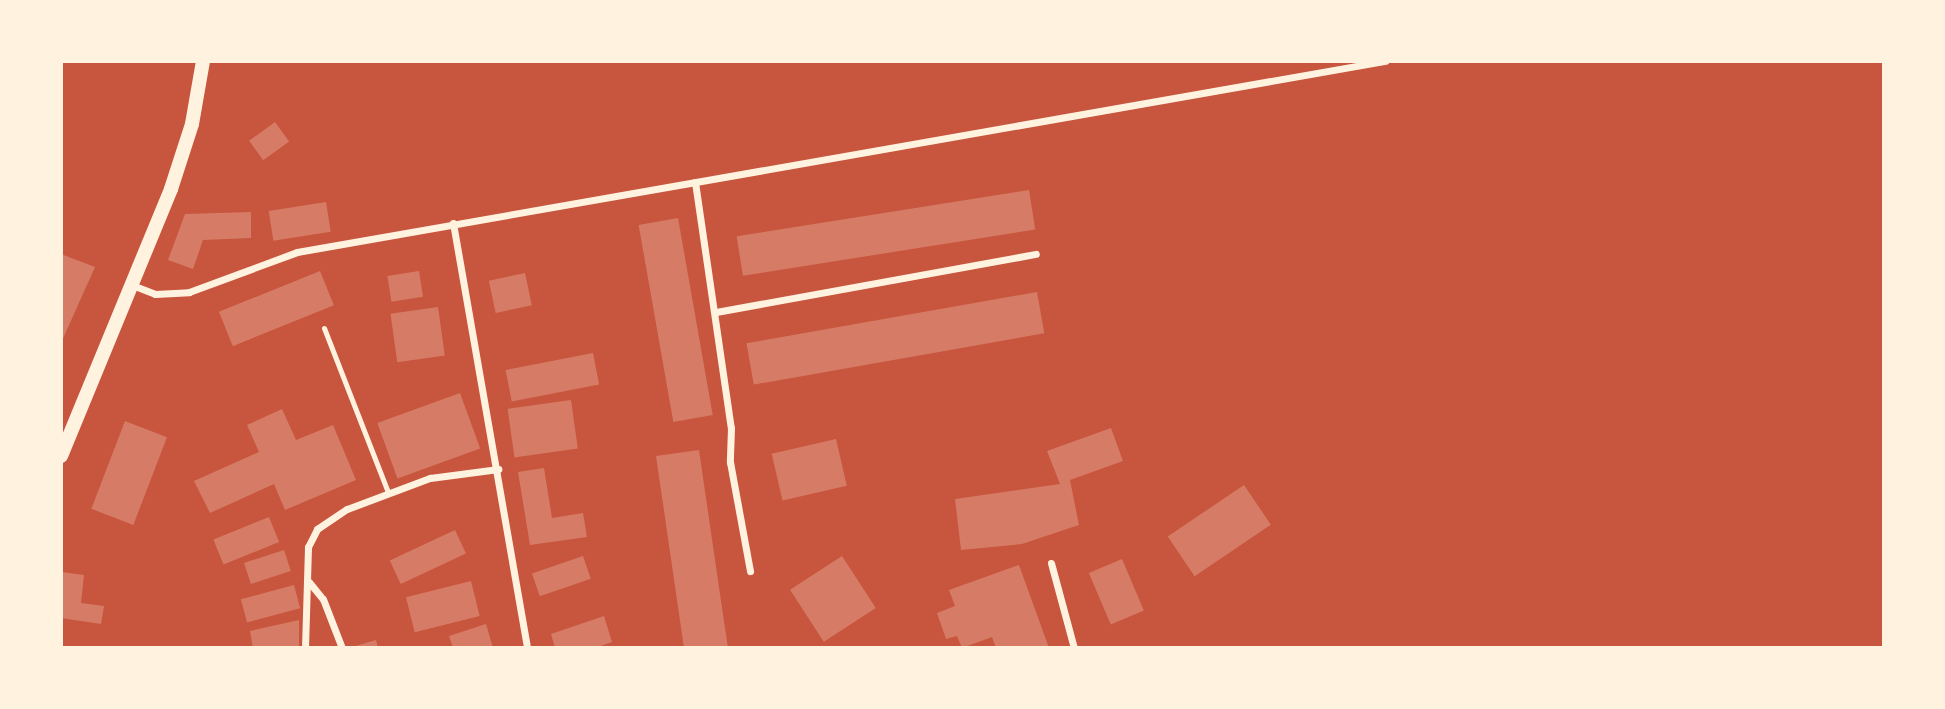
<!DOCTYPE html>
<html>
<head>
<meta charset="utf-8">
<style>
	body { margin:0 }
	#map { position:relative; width:1945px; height:709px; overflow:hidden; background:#c8553d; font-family:"Space Grotesk",sans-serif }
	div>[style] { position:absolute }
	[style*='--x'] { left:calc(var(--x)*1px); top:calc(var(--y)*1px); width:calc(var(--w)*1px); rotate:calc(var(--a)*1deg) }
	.building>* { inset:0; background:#d67c66; transform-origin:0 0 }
	.service>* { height:5px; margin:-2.5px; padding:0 2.5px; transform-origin:2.5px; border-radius:2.5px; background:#fff3e0 }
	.minor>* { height:7px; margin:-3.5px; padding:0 3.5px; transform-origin:3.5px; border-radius:3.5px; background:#fff3e0 }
	.secondary>* { height:14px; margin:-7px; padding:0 7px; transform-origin:7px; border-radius:7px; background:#fff3e0 }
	span { translate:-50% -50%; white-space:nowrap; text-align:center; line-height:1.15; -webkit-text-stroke:7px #fff3e0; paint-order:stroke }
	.frame { position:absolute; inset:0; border:63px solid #fff3e0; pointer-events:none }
</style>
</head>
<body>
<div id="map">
	<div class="building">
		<i style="left:275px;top:122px;width:24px;height:32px;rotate:54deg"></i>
		<i style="left:1029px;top:190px;width:40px;height:296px;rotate:81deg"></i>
		<i style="left:326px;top:202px;width:30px;height:58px;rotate:81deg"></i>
		<i style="clip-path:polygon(251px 212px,251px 238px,203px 240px,193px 269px,168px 260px,185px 214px)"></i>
		<i style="left:678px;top:218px;width:200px;height:40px;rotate:80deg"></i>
		<i style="clip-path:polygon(61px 254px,95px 267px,61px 343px)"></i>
		<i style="left:320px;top:271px;width:37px;height:109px;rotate:68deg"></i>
		<i style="left:419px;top:271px;width:26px;height:32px;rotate:81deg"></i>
		<i style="left:525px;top:273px;width:33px;height:37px;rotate:78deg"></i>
		<i style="left:1037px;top:292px;width:42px;height:295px;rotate:80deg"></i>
		<i style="left:438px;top:307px;width:49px;height:48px;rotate:82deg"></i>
		<i style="left:593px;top:353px;width:32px;height:89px;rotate:79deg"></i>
		<i style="left:460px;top:393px;width:59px;height:88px;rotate:70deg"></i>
		<i style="left:571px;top:400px;width:49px;height:64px;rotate:82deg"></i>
		<i style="clip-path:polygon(282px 409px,296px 440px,333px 425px,356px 480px,285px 510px,274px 484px,210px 513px,194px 481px,259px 452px,247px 425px)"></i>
		<i style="left:125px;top:421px;width:45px;height:94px;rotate:21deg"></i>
		<i style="clip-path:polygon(1111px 428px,1123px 461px,1070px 480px,1079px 525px,1022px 544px,961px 550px,955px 499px,1060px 484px,1047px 451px)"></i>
		<i style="left:836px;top:439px;width:48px;height:66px;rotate:77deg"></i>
		<i style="clip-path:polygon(699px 450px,721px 601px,728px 648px,684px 648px,656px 456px)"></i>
		<i style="clip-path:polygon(544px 468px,552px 518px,583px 513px,587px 537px,530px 545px,518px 472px)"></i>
		<i style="left:1244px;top:485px;width:48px;height:92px;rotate:56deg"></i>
		<i style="left:269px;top:517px;width:27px;height:60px;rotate:68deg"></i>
		<i style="left:455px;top:530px;width:26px;height:72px;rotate:65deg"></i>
		<i style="left:284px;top:550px;width:22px;height:42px;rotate:72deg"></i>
		<i style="left:583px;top:556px;width:24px;height:54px;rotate:71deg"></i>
		<i style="left:842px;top:556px;width:62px;height:62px;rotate:57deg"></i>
		<i style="left:1122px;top:559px;width:56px;height:36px;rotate:67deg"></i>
		<i style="clip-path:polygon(1019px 565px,1049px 648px,996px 648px,992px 637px,962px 648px,957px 636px,946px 639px,937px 613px,955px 606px,949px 590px)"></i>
		<i style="clip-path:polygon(61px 572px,84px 575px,81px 603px,104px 606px,101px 624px,61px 618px)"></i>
		<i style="left:471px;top:581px;width:36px;height:67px;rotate:76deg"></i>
		<i style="left:294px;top:585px;width:24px;height:55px;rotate:75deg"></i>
		<i style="clip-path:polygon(604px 616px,612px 642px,595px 648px,555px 648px,551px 634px)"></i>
		<i style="clip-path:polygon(299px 620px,299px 648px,253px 648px,250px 631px)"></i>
		<i style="clip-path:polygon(486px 624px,493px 648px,453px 648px,449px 636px)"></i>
		<i style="clip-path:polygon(376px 640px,378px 648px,352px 648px,352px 647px)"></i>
	</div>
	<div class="service">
		<i style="--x:324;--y:328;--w:176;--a:68.7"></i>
	</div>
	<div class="minor">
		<i style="--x:695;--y:182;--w:249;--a:81.7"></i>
		<i style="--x:731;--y:428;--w:34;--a:92"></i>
		<i style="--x:730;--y:462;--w:111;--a:79.6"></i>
		<i style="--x:453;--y:223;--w:431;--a:80.1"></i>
		<i style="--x:132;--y:285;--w:25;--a:21"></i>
		<i style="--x:155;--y:294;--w:34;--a:-3"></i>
		<i style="--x:189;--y:292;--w:115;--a:-20.3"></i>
		<i style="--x:297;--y:252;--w:1105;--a:-9.96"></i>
		<i style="--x:716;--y:312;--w:325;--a:-10.3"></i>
		<i style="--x:1051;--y:563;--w:88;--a:74.9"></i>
		<i style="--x:309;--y:582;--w:22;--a:51"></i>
		<i style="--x:323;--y:599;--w:53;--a:68.8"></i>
		<i style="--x:305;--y:648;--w:101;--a:-88.3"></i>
		<i style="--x:308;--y:547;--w:20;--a:-63"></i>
		<i style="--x:317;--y:529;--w:36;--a:-34"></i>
		<i style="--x:347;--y:509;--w:89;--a:-20.5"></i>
		<i style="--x:430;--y:478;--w:69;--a:-7.5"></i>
	</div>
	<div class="secondary">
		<i style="--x:61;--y:456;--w:289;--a:-67.6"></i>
		<i style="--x:171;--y:189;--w:68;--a:-72.1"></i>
		<i style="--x:192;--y:124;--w:64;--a:-80.1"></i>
	</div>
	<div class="frame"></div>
</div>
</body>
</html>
